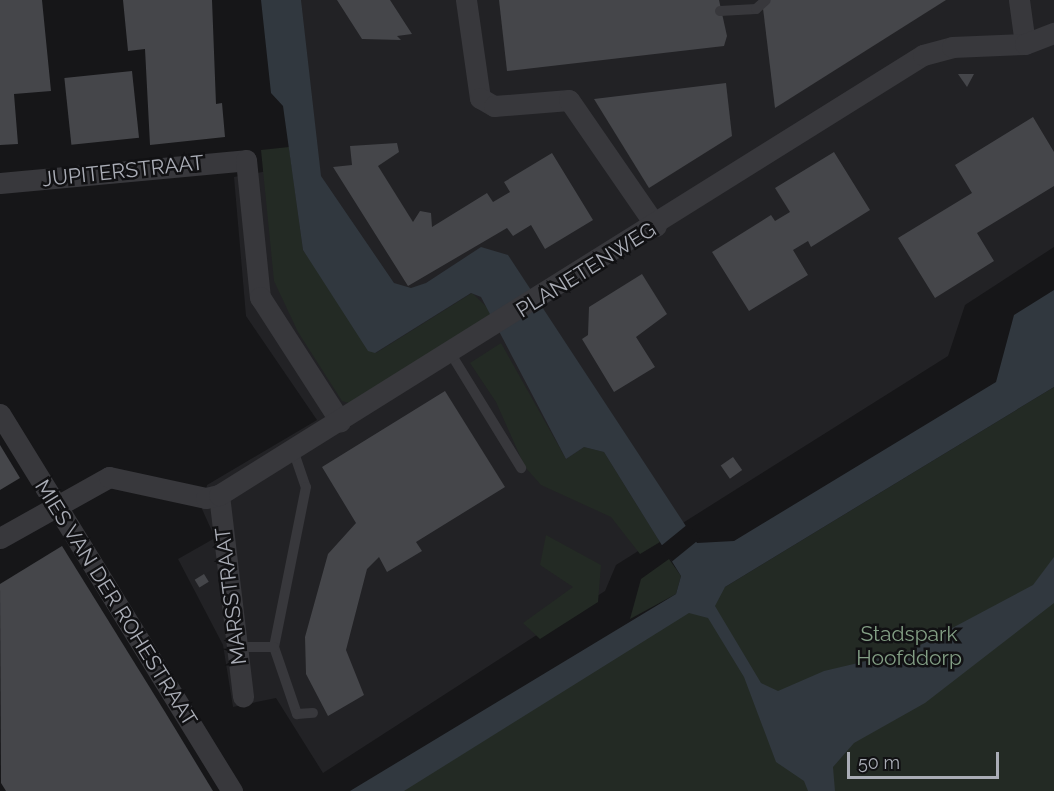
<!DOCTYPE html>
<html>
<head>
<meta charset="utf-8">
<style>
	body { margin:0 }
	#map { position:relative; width:1054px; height:791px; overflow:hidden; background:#161618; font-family:Raleway,sans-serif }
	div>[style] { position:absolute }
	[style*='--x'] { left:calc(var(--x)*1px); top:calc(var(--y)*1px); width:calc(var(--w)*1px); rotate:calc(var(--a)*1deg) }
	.built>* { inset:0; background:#222225 }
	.green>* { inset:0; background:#232a24 }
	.water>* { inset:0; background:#31383f }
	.pier>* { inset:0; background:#161618; transform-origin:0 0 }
	.building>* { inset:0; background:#45464a; transform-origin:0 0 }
	.lane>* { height:10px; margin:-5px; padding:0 5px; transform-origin:5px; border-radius:5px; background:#38383c }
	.street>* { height:21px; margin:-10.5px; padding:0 10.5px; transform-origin:10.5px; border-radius:10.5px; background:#38383c }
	span { translate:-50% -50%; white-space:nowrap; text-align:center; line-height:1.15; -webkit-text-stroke:5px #111113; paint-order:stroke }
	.street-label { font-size:21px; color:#aaadb6 }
	.park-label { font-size:21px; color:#839f85 }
	.scale { position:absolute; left:847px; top:752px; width:152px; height:27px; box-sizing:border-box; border:3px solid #aaadb6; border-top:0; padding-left:8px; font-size:18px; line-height:21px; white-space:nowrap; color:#aaadb6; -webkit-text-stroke:4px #111113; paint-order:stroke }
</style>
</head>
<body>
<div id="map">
	<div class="built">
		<i style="clip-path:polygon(276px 0,1054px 0,1054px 247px,965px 305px,948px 356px,616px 565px,605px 591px,323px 773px,276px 698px,233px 707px,223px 645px,178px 559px,215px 538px,202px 509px,207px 485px,317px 420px,246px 316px,234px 177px,296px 166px)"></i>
	</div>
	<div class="green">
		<i style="clip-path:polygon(289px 147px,303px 250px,376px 353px,472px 293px,493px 313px,352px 404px,342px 401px,298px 332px,274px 281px,261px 150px)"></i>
		<i style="clip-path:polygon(501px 343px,566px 459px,584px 447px,604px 452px,660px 542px,640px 554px,611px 517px,541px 485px,525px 467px,496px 402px,470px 363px)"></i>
		<i style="clip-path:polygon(1054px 387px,1054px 791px,399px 791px,725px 587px)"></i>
		<i style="clip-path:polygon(546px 535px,601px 565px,598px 602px,540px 639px,523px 623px,573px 587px,540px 565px)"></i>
		<i style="clip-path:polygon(669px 559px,681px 576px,676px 594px,630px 619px,641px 579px)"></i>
	</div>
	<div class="water">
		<i style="clip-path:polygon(261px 0,301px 0,321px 176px,394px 283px,411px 288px,426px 283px,481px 247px,508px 255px,697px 543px,734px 541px,996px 382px,1014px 315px,1054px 290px,1054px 387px,725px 587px,715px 606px,761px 683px,778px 691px,824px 671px,909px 651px,1033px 585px,1054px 557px,1054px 603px,925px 703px,854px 743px,833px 767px,835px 791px,808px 791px,804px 781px,776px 762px,744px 677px,708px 618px,689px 613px,404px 791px,350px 791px,676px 594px,681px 576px,604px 452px,584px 447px,566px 459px,481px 297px,471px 293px,375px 353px,368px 351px,303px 250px,283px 106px,271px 93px)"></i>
	</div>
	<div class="pier">
		<i style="left:688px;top:524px;width:19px;height:36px;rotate:51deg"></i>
	</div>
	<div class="building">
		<i style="clip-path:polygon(0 0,42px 0,51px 91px,14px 94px,18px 144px,0 145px)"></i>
		<i style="clip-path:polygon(123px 0,212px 0,216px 104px,222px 103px,225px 137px,150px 145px,145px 49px,128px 51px)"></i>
		<i style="clip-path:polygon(337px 0,390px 0,412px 34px,397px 36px,401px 40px,362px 39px)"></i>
		<i style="clip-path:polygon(499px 0,719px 0,727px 36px,724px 46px,507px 71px)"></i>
		<i style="clip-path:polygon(762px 0,946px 0,775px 108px)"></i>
		<i style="left:132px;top:71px;width:67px;height:68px;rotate:84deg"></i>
		<i style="clip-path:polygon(958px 74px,974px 74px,967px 87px)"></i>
		<i style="clip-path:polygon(726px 83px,732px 136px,649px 188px,594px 99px)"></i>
		<i style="clip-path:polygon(1033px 117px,1054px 152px,1054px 186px,977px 233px,994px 261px,935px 298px,898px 238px,972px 193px,955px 165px)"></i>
		<i style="clip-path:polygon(397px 143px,399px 152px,378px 166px,413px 222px,420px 211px,431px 213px,432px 227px,487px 193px,493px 202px,510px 192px,504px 182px,552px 153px,593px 220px,545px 249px,531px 225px,513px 236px,507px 228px,408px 286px,333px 167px,352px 165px,350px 146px)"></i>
		<i style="clip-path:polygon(834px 152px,870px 210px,811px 247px,808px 241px,793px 250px,808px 275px,749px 311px,712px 252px,771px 215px,775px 221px,790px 212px,775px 188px)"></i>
		<i style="clip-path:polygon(642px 274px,667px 314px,636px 337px,655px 367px,614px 392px,582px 339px,588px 335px,589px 307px)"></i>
		<i style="clip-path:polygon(445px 391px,505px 487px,416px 542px,422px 551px,387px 572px,379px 557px,367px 569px,346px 650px,364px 695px,328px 716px,306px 674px,305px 637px,328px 554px,356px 523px,322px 467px)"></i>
		<i style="clip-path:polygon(0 445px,20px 478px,0 490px)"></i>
		<i style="left:733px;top:457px;width:16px;height:15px;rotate:55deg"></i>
		<i style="clip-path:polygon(62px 546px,165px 712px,213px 791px,6px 791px,1px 783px,0 584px)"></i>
		<i style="left:204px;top:574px;width:9px;height:11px;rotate:58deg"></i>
	</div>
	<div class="lane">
		<i style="--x:720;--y:11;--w:36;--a:-3"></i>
		<i style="--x:756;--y:9;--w:13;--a:-42"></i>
		<i style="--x:451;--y:354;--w:134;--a:58.4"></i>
		<i style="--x:293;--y:450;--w:39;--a:71"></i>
		<i style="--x:306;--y:487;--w:163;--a:101.3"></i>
		<i style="--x:274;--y:647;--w:71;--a:71.1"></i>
		<i style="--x:297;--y:714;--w:16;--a:-4"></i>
		<i style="--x:237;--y:647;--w:37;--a:0"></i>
	</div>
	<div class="street">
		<i style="--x:466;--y:0;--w:99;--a:81.9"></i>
		<i style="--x:480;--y:98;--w:16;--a:30"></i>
		<i style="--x:494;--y:106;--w:75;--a:-4.6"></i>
		<i style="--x:569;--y:100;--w:153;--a:55.4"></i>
		<i style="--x:1019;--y:0;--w:44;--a:82.2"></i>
		<i style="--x:0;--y:183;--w:247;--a:-5.3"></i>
		<i style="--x:246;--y:160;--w:138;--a:84.2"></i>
		<i style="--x:260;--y:297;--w:148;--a:57.2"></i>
		<i style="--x:0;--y:414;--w:443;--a:58.4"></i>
		<i style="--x:219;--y:495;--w:203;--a:83.2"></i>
		<i style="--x:0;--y:538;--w:125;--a:-29.2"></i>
		<i style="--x:109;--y:477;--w:99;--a:12.2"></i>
		<i style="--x:206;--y:498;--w:13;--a:-13"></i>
		<i style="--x:219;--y:495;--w:830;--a:-32.01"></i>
		<i style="--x:923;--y:55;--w:30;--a:-15"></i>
		<i style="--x:952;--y:47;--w:73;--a:-2.4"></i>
		<i style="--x:1025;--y:44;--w:31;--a:-21"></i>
	</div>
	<div class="street-label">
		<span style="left:123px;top:171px;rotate:-6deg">JUPITERSTRAAT</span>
		<span style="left:586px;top:270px;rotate:-32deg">PLANETENWEG</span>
		<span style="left:231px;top:596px;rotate:-97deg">MARSSTRAAT</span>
		<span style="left:116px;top:603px;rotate:58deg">MIES VAN DER ROHESTRAAT</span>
	</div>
	<div class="park-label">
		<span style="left:909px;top:646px">Stadspark<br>Hoofddorp</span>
	</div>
	<div class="scale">50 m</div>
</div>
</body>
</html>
